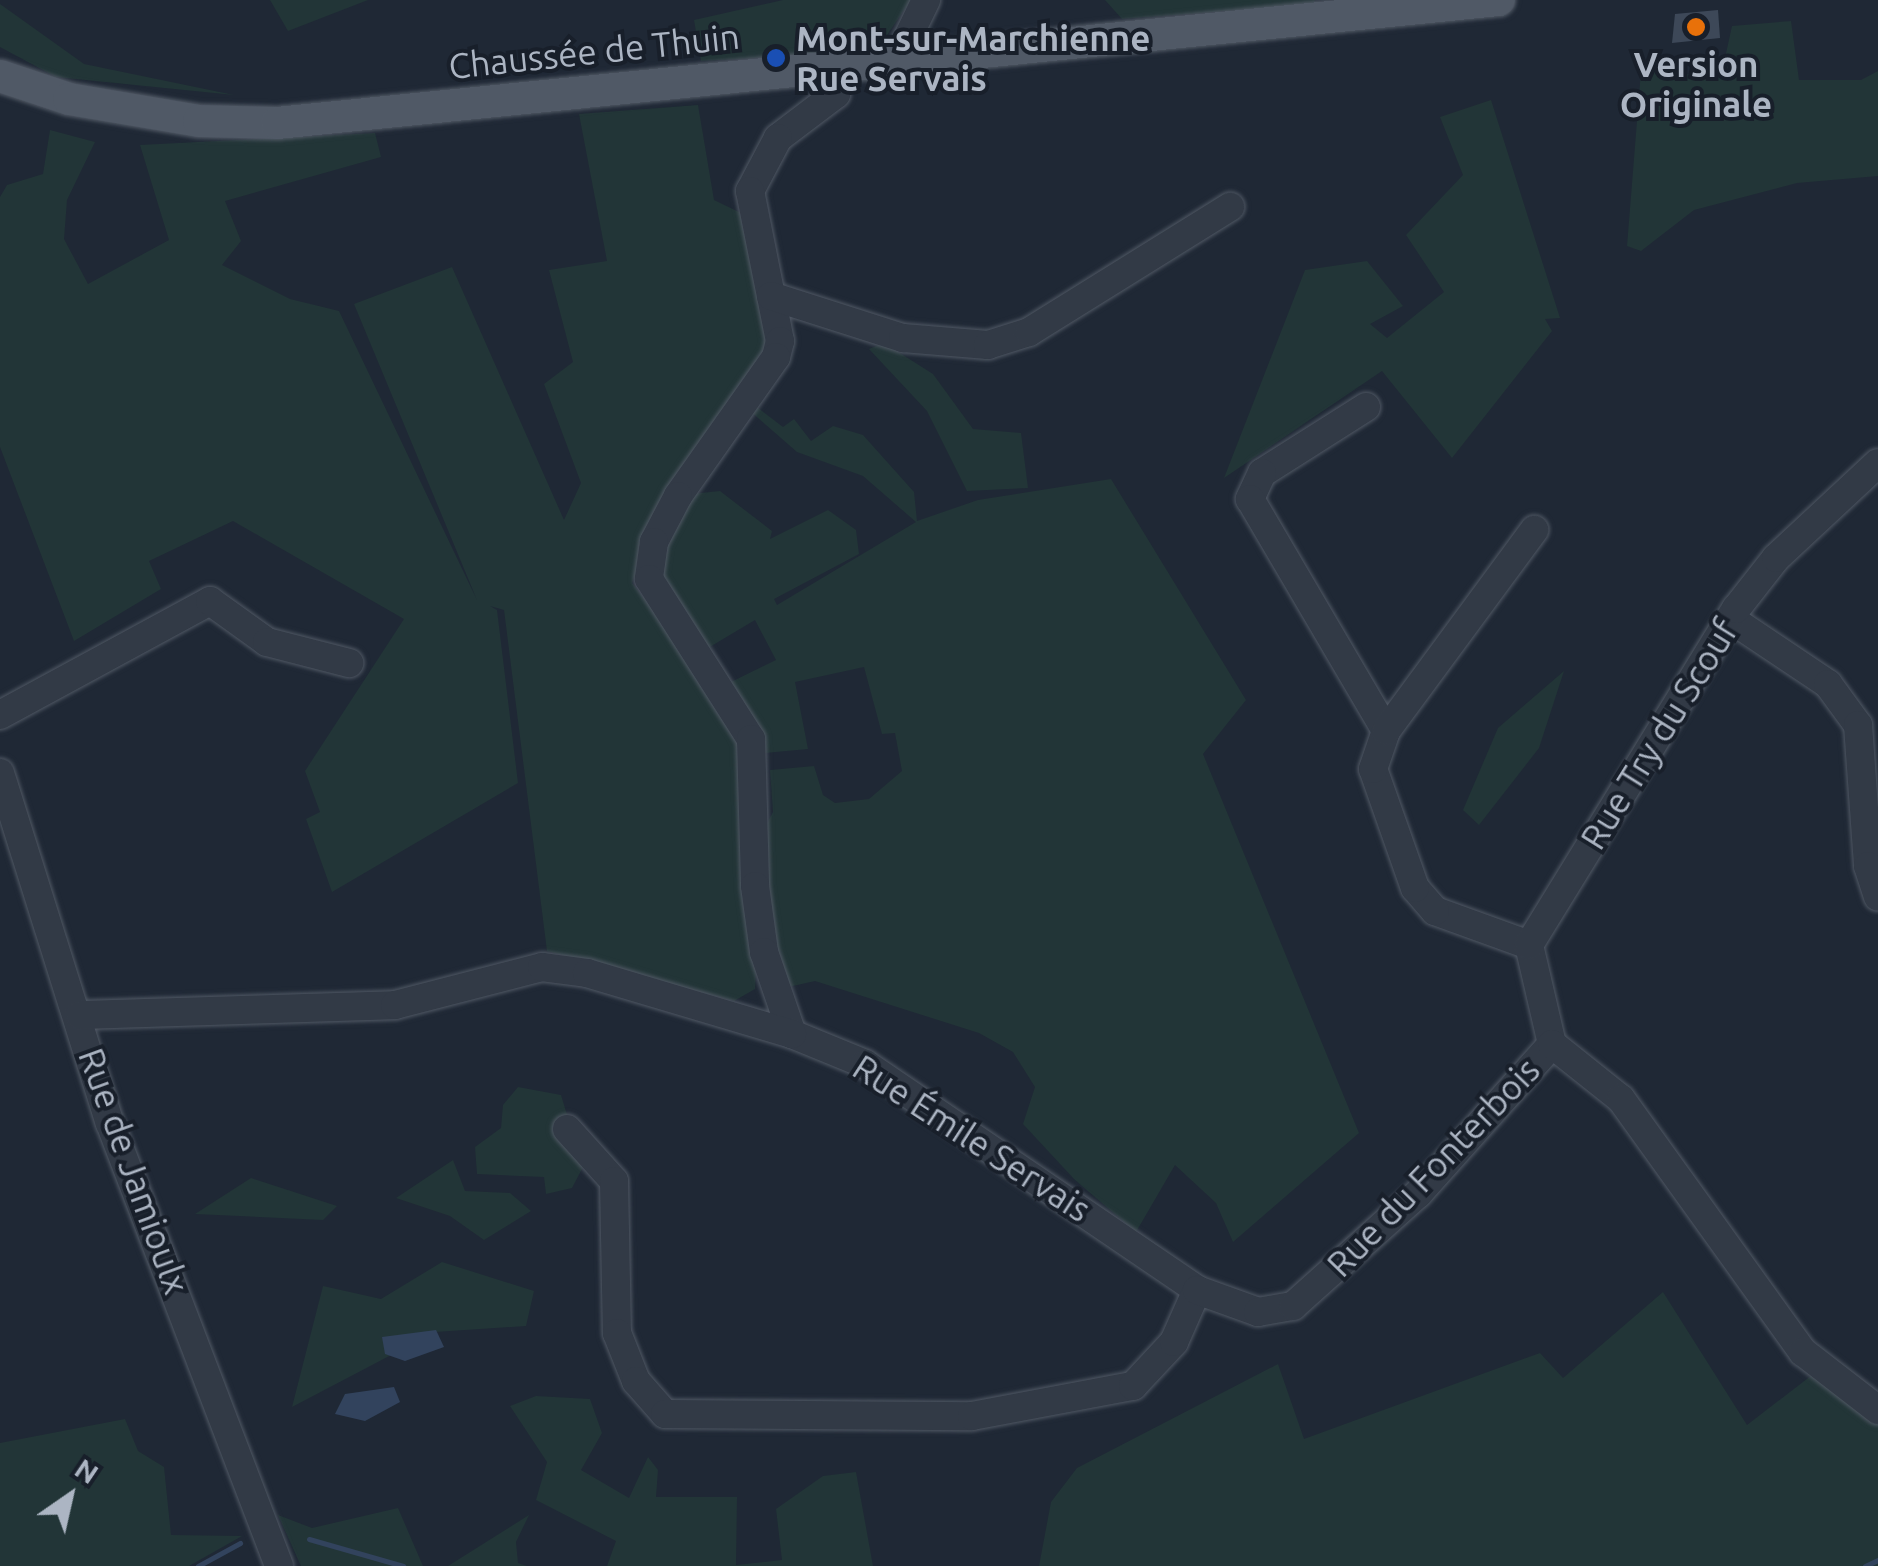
<!DOCTYPE html>
<html>
<head>
<meta charset="utf-8">
<style>
	body { margin:0 }
	#map { position:relative; width:1878px; height:1566px; overflow:hidden; background:#1f2835; font-family:Ubuntu,sans-serif }
	div>[style] { position:absolute }
	[style*='--x'] { left:calc(var(--x)*1px); top:calc(var(--y)*1px); width:calc(var(--w)*1px); rotate:calc(var(--a)*1deg) }
	.green>* { inset:0; background:#223537 }
	.water>* { inset:0; background:#32435d }
	.stream>* { height:5px; margin:-2.5px; padding:0 2.5px; transform-origin:2.5px; border-radius:2.5px; background:#32435d }
	.building>* { inset:0; background:#3d4858 }
	.roads { filter:drop-shadow(0 0 2px #505864) drop-shadow(0 0 2px #505864) }
	.minor>* { height:28px; margin:-14px; padding:0 14px; transform-origin:14px; border-radius:14px; background:#323a46 }
	.major>* { height:32px; margin:-16px; padding:0 16px; transform-origin:16px; border-radius:16px; background:#505966 }
	.dots>* { width:28px; height:28px; translate:-50% -50%; box-sizing:border-box; border:5px solid #181f2a; border-radius:50% }
	span { translate:-50% -50%; white-space:nowrap; text-align:center; line-height:1.15; -webkit-text-stroke:8px #181f2a; paint-order:stroke }
	.poi-label { font-size:35px; color:#acb5c3; font-weight:700 }
	.left { translate:0 -50%; text-align:left }
	.street-label { font-size:35px; color:#acb5c3 }
	.north { position:absolute; left:20px; top:1446px; width:100px; height:100px; -webkit-text-stroke:8px #181f2a; paint-order:stroke; rotate:34deg; font-size:28px; font-weight:700; line-height:40px; text-align:center; color:#acb5c3 }
	.north::after { content:''; display:block; margin:auto; width:35px; height:45px; background:#acb5c3; clip-path:polygon(50% 0,100% 100%,50% 72%,0 100%) }
</style>
</head>
<body>
<div id="map">
	<div class="green">
		<i style="clip-path:polygon(270px 0,368px 0,288px 31px)"></i>
		<i style="clip-path:polygon(783px 0,911px 0,876px 51px,701px 61px,694px 20px)"></i>
		<i style="clip-path:polygon(1105px 0,1314px 0,1317px 4px,1122px 19px)"></i>
		<i style="clip-path:polygon(0 4px,84px 64px,234px 95px,56px 77px,0 47px)"></i>
		<i style="clip-path:polygon(1791px 21px,1799px 80px,1861px 80px,1878px 71px,1878px 176px,1797px 183px,1694px 210px,1641px 251px,1627px 246px,1641px 71px,1721px 76px,1732px 26px)"></i>
		<i style="clip-path:polygon(1491px 100px,1560px 318px,1545px 319px,1552px 331px,1452px 458px,1382px 371px,1224px 478px,1305px 270px,1367px 261px,1403px 306px,1370px 324px,1387px 338px,1444px 292px,1406px 235px,1463px 175px,1440px 117px)"></i>
		<i style="clip-path:polygon(698px 105px,714px 200px,741px 213px,774px 344px,650px 531px,632px 583px,735px 712px,757px 954px,755px 989px,734px 1001px,547px 951px,504px 610px,490px 606px,497px 610px,518px 783px,332px 892px,306px 819px,320px 812px,305px 771px,404px 619px,233px 521px,149px 561px,161px 589px,74px 641px,0 447px,0 197px,7px 185px,43px 174px,50px 130px,95px 142px,67px 200px,64px 239px,88px 284px,169px 240px,140px 145px,375px 133px,381px 157px,225px 201px,241px 241px,222px 265px,290px 299px,339px 311px,477px 600px,354px 304px,452px 267px,564px 520px,581px 483px,544px 384px,573px 362px,549px 270px,607px 261px,579px 114px)"></i>
		<i style="clip-path:polygon(884px 343px,933px 374px,973px 429px,1021px 433px,1028px 488px,967px 491px,927px 411px,869px 349px)"></i>
		<i style="clip-path:polygon(753px 404px,783px 427px,794px 419px,811px 441px,833px 426px,863px 435px,914px 492px,917px 521px,978px 500px,1111px 479px,1246px 700px,1203px 754px,1359px 1133px,1233px 1242px,1216px 1203px,1175px 1165px,1136px 1232px,1075px 1180px,1023px 1124px,1035px 1087px,1013px 1052px,979px 1033px,815px 981px,784px 988px,771px 945px,764px 829px,773px 812px,770px 770px,814px 766px,823px 795px,835px 803px,869px 799px,902px 771px,895px 733px,882px 734px,864px 667px,795px 682px,808px 749px,765px 753px,731px 682px,776px 660px,755px 620px,703px 651px,668px 602px,657px 554px,691px 494px,720px 491px,772px 531px,770px 539px,828px 510px,856px 530px,859px 554px,774px 599px,777px 605px,916px 522px,863px 476px,797px 452px,749px 410px)"></i>
		<i style="clip-path:polygon(1564px 671px,1539px 748px,1479px 825px,1463px 810px,1498px 728px)"></i>
		<i style="clip-path:polygon(518px 1087px,561px 1095px,583px 1167px,572px 1188px,546px 1194px,544px 1177px,477px 1174px,475px 1147px,501px 1128px,503px 1105px)"></i>
		<i style="clip-path:polygon(453px 1160px,465px 1191px,510px 1193px,531px 1211px,484px 1240px,450px 1216px,396px 1198px)"></i>
		<i style="clip-path:polygon(251px 1178px,337px 1206px,323px 1220px,195px 1214px)"></i>
		<i style="clip-path:polygon(442px 1262px,534px 1291px,526px 1326px,435px 1332px,292px 1407px,323px 1286px,381px 1299px)"></i>
		<i style="clip-path:polygon(1663px 1292px,1747px 1425px,1812px 1375px,1878px 1415px,1878px 1566px,1039px 1566px,1051px 1502px,1077px 1468px,1278px 1364px,1304px 1439px,1540px 1353px,1563px 1378px)"></i>
		<i style="clip-path:polygon(536px 1396px,590px 1399px,602px 1433px,581px 1470px,629px 1498px,648px 1457px,658px 1470px,656px 1497px,737px 1497px,736px 1565px,782px 1560px,776px 1509px,823px 1476px,856px 1472px,873px 1566px,607px 1566px,616px 1541px,536px 1500px,547px 1462px,510px 1406px)"></i>
		<i style="clip-path:polygon(125px 1419px,138px 1451px,164px 1467px,171px 1535px,242px 1536px,189px 1566px,0 1566px,0 1443px)"></i>
		<i style="clip-path:polygon(398px 1508px,423px 1566px,301px 1566px,278px 1515px,312px 1528px)"></i>
		<i style="clip-path:polygon(529px 1515px,516px 1542px,518px 1563px,527px 1566px,448px 1566px)"></i>
	</div>
	<div class="water">
		<i style="clip-path:polygon(436px 1330px,444px 1347px,405px 1361px,385px 1354px,382px 1337px)"></i>
		<i style="clip-path:polygon(394px 1387px,400px 1402px,365px 1421px,335px 1414px,345px 1394px)"></i>
	</div>
	<div class="stream">
		<i style="--x:309;--y:1539;--w:98;--a:16"></i>
		<i style="--x:198;--y:1566;--w:48;--a:-28.7"></i>
		<i style="--x:1865;--y:1566;--w:14;--a:-25"></i>
	</div>
	<div class="building">
		<i style="clip-path:polygon(1718px 10px,1720px 38px,1672px 43px,1675px 14px)"></i>
	</div>
	<div class="roads">
		<div class="minor">
			<i style="--x:897;--y:60;--w:67;--a:-64.2"></i>
			<i style="--x:836;--y:66;--w:28;--a:90"></i>
			<i style="--x:836;--y:94;--w:73;--a:142.8"></i>
			<i style="--x:778;--y:138;--w:60;--a:117.8"></i>
			<i style="--x:750;--y:191;--w:153;--a:78.7"></i>
			<i style="--x:780;--y:341;--w:16;--a:104"></i>
			<i style="--x:776;--y:357;--w:170;--a:125.2"></i>
			<i style="--x:678;--y:496;--w:52;--a:117.6"></i>
			<i style="--x:654;--y:542;--w:37;--a:98"></i>
			<i style="--x:649;--y:579;--w:190;--a:57.5"></i>
			<i style="--x:751;--y:739;--w:147;--a:88.4"></i>
			<i style="--x:755;--y:886;--w:67;--a:82.2"></i>
			<i style="--x:764;--y:952;--w:87;--a:71.1"></i>
			<i style="--x:792;--y:1034;--w:79;--a:22.3"></i>
			<i style="--x:865;--y:1064;--w:402;--a:34.2"></i>
			<i style="--x:771;--y:296;--w:139;--a:17.7"></i>
			<i style="--x:903;--y:338;--w:85;--a:4.7"></i>
			<i style="--x:988;--y:345;--w:43;--a:-17.6"></i>
			<i style="--x:1029;--y:332;--w:237;--a:-31.9"></i>
			<i style="--x:1366;--y:407;--w:123;--a:147.6"></i>
			<i style="--x:1262;--y:473;--w:29;--a:115"></i>
			<i style="--x:1250;--y:499;--w:269;--a:59.6"></i>
			<i style="--x:1731;--y:619;--w:117;--a:33.8"></i>
			<i style="--x:1828;--y:684;--w:51;--a:53.8"></i>
			<i style="--x:1858;--y:725;--w:141;--a:85.9"></i>
			<i style="--x:1868;--y:866;--w:32;--a:72"></i>
			<i style="--x:0;--y:715;--w:239;--a:-28.5"></i>
			<i style="--x:210;--y:601;--w:70;--a:35.7"></i>
			<i style="--x:267;--y:642;--w:85;--a:14.4"></i>
			<i style="--x:0;--y:773;--w:367;--a:72.6"></i>
			<i style="--x:110;--y:1123;--w:474;--a:69.1"></i>
			<i style="--x:1529;--y:945;--w:100;--a:-160.1"></i>
			<i style="--x:1435;--y:911;--w:30;--a:-131"></i>
			<i style="--x:1415;--y:888;--w:126;--a:-109.4"></i>
			<i style="--x:1373;--y:769;--w:40;--a:-71.1"></i>
			<i style="--x:1386;--y:731;--w:250;--a:-53.6"></i>
			<i style="--x:80;--y:1015;--w:315;--a:-1.8"></i>
			<i style="--x:395;--y:1005;--w:152;--a:-14.5"></i>
			<i style="--x:542;--y:967;--w:45;--a:7.6"></i>
			<i style="--x:587;--y:973;--w:214;--a:16.6"></i>
			<i style="--x:1552;--y:1044;--w:102;--a:-103.1"></i>
			<i style="--x:1529;--y:945;--w:395;--a:-58.4"></i>
			<i style="--x:1736;--y:609;--w:65;--a:-51.9"></i>
			<i style="--x:1776;--y:558;--w:139;--a:-43"></i>
			<i style="--x:567;--y:1129;--w:70;--a:47.9"></i>
			<i style="--x:614;--y:1181;--w:152;--a:88.9"></i>
			<i style="--x:617;--y:1333;--w:52;--a:68.4"></i>
			<i style="--x:636;--y:1381;--w:44;--a:48.7"></i>
			<i style="--x:665;--y:1414;--w:307;--a:0.4"></i>
			<i style="--x:972;--y:1416;--w:164;--a:-10.6"></i>
			<i style="--x:1133;--y:1386;--w:60;--a:-47"></i>
			<i style="--x:1174;--y:1342;--w:57;--a:-66.1"></i>
			<i style="--x:1197;--y:1290;--w:65;--a:19.8"></i>
			<i style="--x:1258;--y:1312;--w:36;--a:-10"></i>
			<i style="--x:1293;--y:1306;--w:168;--a:-41.9"></i>
			<i style="--x:1418;--y:1194;--w:201;--a:-48.2"></i>
			<i style="--x:1552;--y:1044;--w:88;--a:38.6"></i>
			<i style="--x:1621;--y:1099;--w:312;--a:54.3"></i>
			<i style="--x:1803;--y:1352;--w:95;--a:37.7"></i>
		</div>
		<div class="major">
			<i style="--x:0;--y:76;--w:73;--a:18.4"></i>
			<i style="--x:69;--y:99;--w:132;--a:9.6"></i>
			<i style="--x:199;--y:121;--w:78;--a:1.5"></i>
			<i style="--x:277;--y:123;--w:1228;--a:-5.75"></i>
		</div>
	</div>
	<div class="dots">
		<i style="left:1696px;top:27px;background:#e8710a"></i>
		<i style="left:776px;top:58px;background:#1a4fb4"></i>
	</div>
	<div class="poi-label">
		<span class="left" style="left:796px;top:58px">Mont-sur-Marchienne<br>Rue Servais</span>
		<span style="left:1696px;top:84px">Version<br>Originale</span>
	</div>
	<div class="street-label">
		<span style="left:594px;top:51px;rotate:-6deg">Chaussée de Thuin</span>
		<span style="left:1659px;top:734px;rotate:-58deg">Rue Try du Scouf</span>
		<span style="left:972px;top:1138px;rotate:33deg">Rue Émile Servais</span>
		<span style="left:1433px;top:1167px;rotate:-46deg">Rue du Fonterbois</span>
		<span style="left:134px;top:1171px;rotate:70deg">Rue de Jamioulx</span>
	</div>
	<div class="north">N</div>
</div>
</body>
</html>
